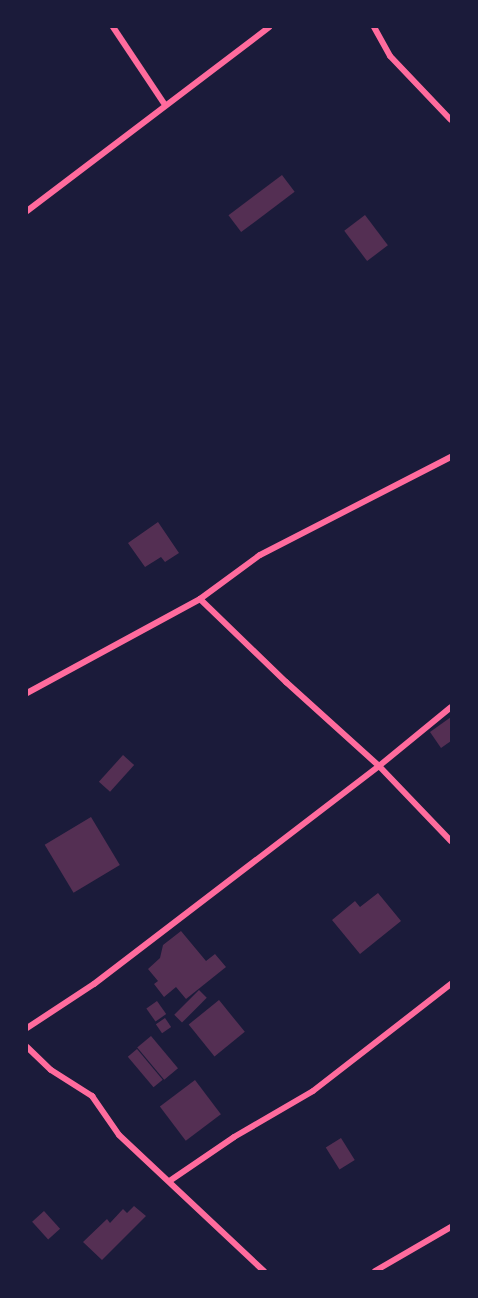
<!DOCTYPE html>
<html>
<head>
<meta charset="utf-8">
<style>
	body { margin:0 }
	#map { position:relative; width:478px; height:1298px; overflow:hidden; background:#1b1b3a; font-family:Quicksand,sans-serif }
	div>[style] { position:absolute }
	[style*='--x'] { left:calc(var(--x)*1px); top:calc(var(--y)*1px); width:calc(var(--w)*1px); rotate:calc(var(--a)*1deg) }
	.building>* { inset:0; background:#542f53; transform-origin:0 0 }
	.minor>* { height:6px; margin:-3px; padding:0 3px; transform-origin:3px; border-radius:3px; background:#ff6b9d }
	span { translate:-50% -50%; white-space:nowrap; text-align:center; line-height:1.15; -webkit-text-stroke:4.5px #1b1b3a; paint-order:stroke }
	.frame { position:absolute; inset:0; border:28px solid #1b1b3a; pointer-events:none }
</style>
</head>
<body>
<div id="map">
	<div class="building">
		<i style="left:282px;top:175px;width:21px;height:67px;rotate:53deg"></i>
		<i style="left:365px;top:215px;width:38px;height:26px;rotate:53deg"></i>
		<i style="clip-path:polygon(158px 522px,179px 553px,165px 562px,161px 557px,145px 567px,128px 543px)"></i>
		<i style="clip-path:polygon(451px 717px,451px 741px,441px 748px,430px 732px)"></i>
		<i style="left:123px;top:755px;width:15px;height:36px;rotate:42deg"></i>
		<i style="left:91px;top:817px;width:56px;height:54px;rotate:59deg"></i>
		<i style="clip-path:polygon(378px 893px,401px 921px,360px 954px,332px 920px,355px 901px,360px 907px)"></i>
		<i style="clip-path:polygon(181px 931px,206px 961px,215px 954px,226px 967px,186px 999px,176px 987px,164px 997px,154px 984px,158px 981px,148px 969px,160px 958px,163px 945px)"></i>
		<i style="left:199px;top:990px;width:11px;height:35px;rotate:45deg"></i>
		<i style="left:219px;top:1000px;width:41px;height:39px;rotate:51deg"></i>
		<i style="left:157px;top:1001px;width:16px;height:13px;rotate:55deg"></i>
		<i style="left:165px;top:1018px;width:11px;height:11px;rotate:56deg"></i>
		<i style="left:151px;top:1036px;width:42px;height:18px;rotate:50deg"></i>
		<i style="left:137px;top:1049px;width:40px;height:12px;rotate:50deg"></i>
		<i style="left:195px;top:1080px;width:43px;height:44px;rotate:53deg"></i>
		<i style="left:341px;top:1138px;width:26px;height:18px;rotate:58deg"></i>
		<i style="clip-path:polygon(134px 1206px,146px 1216px,102px 1260px,83px 1242px,107px 1219px,110px 1223px,123px 1209px,127px 1213px)"></i>
		<i style="left:44px;top:1211px;width:24px;height:16px;rotate:48deg"></i>
	</div>
	<div class="minor">
		<i style="--x:113;--y:27;--w:94;--a:56.3"></i>
		<i style="--x:374;--y:27;--w:33;--a:61"></i>
		<i style="--x:390;--y:56;--w:88;--a:46.4"></i>
		<i style="--x:27;--y:211;--w:304;--a:-37.2"></i>
		<i style="--x:200;--y:599;--w:120;--a:44"></i>
		<i style="--x:286;--y:682;--w:125;--a:42.1"></i>
		<i style="--x:379;--y:766;--w:104;--a:46.2"></i>
		<i style="--x:27;--y:693;--w:197;--a:-28.5"></i>
		<i style="--x:200;--y:599;--w:74;--a:-36.3"></i>
		<i style="--x:260;--y:555;--w:215;--a:-27.2"></i>
		<i style="--x:27;--y:1028;--w:80;--a:-33.3"></i>
		<i style="--x:94;--y:984;--w:359;--a:-37.4"></i>
		<i style="--x:379;--y:766;--w:93;--a:-39.3"></i>
		<i style="--x:27;--y:1047;--w:33;--a:44"></i>
		<i style="--x:51;--y:1070;--w:49;--a:32.4"></i>
		<i style="--x:92;--y:1096;--w:47;--a:55.3"></i>
		<i style="--x:119;--y:1135;--w:199;--a:43.2"></i>
		<i style="--x:171;--y:1180;--w:76;--a:-34.3"></i>
		<i style="--x:234;--y:1137;--w:91;--a:-30.2"></i>
		<i style="--x:313;--y:1091;--w:175;--a:-37.8"></i>
		<i style="--x:375;--y:1271;--w:88;--a:-30.1"></i>
	</div>
	<div class="frame"></div>
</div>
</body>
</html>
